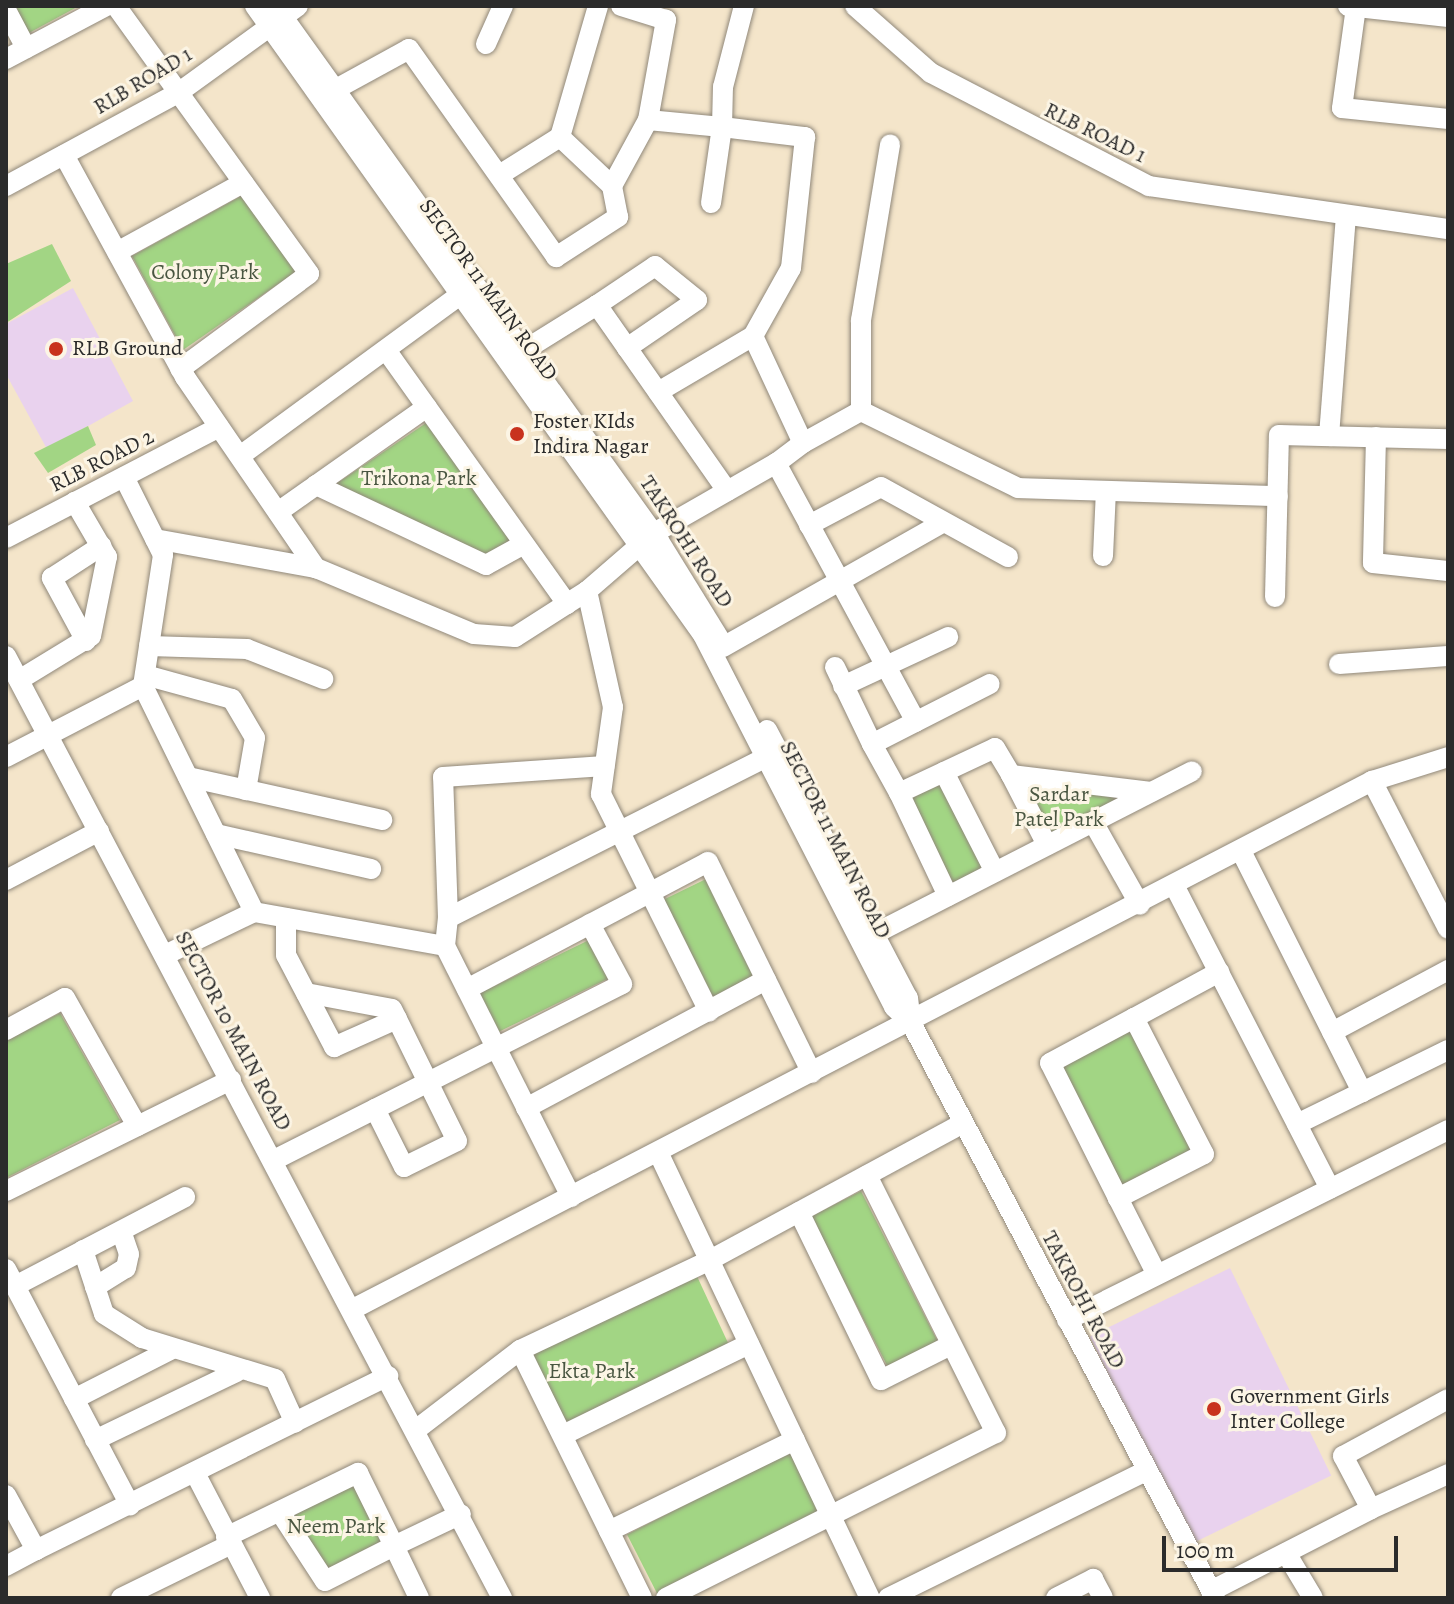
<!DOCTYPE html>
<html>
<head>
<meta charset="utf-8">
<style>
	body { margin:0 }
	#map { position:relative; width:1454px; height:1604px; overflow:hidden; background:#f4e5ca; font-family:Alegreya,serif }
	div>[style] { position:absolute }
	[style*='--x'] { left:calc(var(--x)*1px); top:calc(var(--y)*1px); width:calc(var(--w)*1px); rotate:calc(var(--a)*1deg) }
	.built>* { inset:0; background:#e9d2ee; transform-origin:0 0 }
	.green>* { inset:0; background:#a2d584; transform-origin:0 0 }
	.roads { filter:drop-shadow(0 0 2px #90887a) drop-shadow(0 0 2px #90887a) }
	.minor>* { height:20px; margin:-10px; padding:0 10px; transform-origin:10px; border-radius:10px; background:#fff }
	.dots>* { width:22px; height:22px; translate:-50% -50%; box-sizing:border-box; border:4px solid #fcf5e5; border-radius:50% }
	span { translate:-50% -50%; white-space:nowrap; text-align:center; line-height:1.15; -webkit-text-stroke:6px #fcf5e5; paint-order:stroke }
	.street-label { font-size:22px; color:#2b2b2b }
	.park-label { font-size:22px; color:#495641 }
	.poi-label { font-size:22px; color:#2b2b2b }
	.left { translate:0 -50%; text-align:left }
	.frame { position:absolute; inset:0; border:8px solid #2b2b2b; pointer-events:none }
	.scale { position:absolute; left:1162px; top:1536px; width:236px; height:36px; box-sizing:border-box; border:4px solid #2b2b2b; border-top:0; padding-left:10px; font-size:24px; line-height:28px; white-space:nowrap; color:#2b2b2b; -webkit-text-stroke:6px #fcf5e5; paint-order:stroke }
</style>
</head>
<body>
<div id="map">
	<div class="built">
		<i style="clip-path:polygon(73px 288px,133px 401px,47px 449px,6px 374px,6px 324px)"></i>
		<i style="left:1230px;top:1268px;width:231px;height:156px;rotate:64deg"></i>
	</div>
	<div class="green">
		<i style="clip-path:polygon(15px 6px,79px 6px,29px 33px)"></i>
		<i style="clip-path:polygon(243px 195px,297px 271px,183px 350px,132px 256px)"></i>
		<i style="clip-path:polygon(52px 244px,71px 281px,6px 323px,6px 264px)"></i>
		<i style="clip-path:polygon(429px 421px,513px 539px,484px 556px,333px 486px)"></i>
		<i style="clip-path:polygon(88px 426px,96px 445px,48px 473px,34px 453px)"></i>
		<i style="left:940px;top:779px;width:100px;height:38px;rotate:63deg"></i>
		<i style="clip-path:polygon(1017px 779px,1133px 793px,1048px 838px)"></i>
		<i style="left:706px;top:879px;width:109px;height:48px;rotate:64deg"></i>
		<i style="left:589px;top:940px;width:43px;height:124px;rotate:64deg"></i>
		<i style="clip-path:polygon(60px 1013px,120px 1120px,6px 1178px,6px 1041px)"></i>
		<i style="left:1129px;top:1027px;width:141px;height:80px;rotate:62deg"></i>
		<i style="left:861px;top:1191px;width:169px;height:56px;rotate:63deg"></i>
		<i style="left:695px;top:1272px;width:88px;height:188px;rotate:65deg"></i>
		<i style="left:791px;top:1451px;width:67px;height:184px;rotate:63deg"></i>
		<i style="clip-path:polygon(352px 1479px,385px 1543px,326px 1577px,283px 1513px)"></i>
	</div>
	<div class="roads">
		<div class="minor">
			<i style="--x:116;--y:6;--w:330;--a:54.2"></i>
			<i style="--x:309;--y:274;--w:160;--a:143.6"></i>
			<i style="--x:255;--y:6;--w:772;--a:54.54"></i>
			<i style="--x:703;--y:635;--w:418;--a:62.8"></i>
			<i style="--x:894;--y:1007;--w:23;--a:43"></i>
			<i style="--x:911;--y:1023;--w:650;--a:62.13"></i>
			<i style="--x:275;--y:6;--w:659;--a:54.33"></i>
			<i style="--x:659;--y:541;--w:114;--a:58.3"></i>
			<i style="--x:855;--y:6;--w:101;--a:41.4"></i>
			<i style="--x:931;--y:73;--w:246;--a:27.4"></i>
			<i style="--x:1149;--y:186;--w:302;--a:8.2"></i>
			<i style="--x:1348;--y:6;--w:101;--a:6.3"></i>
			<i style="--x:1356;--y:7;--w:102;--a:97.9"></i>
			<i style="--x:1342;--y:108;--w:107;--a:5.9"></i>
			<i style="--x:6;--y:10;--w:43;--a:62.2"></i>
			<i style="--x:486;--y:44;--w:42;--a:-65.9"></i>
			<i style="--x:6;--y:59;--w:113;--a:-27.9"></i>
			<i style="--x:336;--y:89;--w:83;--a:-28.7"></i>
			<i style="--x:409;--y:49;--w:255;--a:54.7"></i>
			<i style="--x:556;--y:257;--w:74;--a:-32.8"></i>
			<i style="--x:618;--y:217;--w:32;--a:-101"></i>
			<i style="--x:612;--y:186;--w:71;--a:-136.7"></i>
			<i style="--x:648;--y:120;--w:74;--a:5.4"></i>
			<i style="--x:722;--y:127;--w:40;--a:-88.6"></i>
			<i style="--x:723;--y:87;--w:84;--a:-75.5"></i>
			<i style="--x:64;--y:155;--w:253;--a:61.4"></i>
			<i style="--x:185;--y:377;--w:232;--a:55.6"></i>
			<i style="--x:501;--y:174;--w:70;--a:-32.1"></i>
			<i style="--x:560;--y:137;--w:136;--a:-73.8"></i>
			<i style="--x:6;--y:186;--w:196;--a:-28.4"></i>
			<i style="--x:178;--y:93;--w:148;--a:-35.9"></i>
			<i style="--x:612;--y:186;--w:75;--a:-61.4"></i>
			<i style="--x:648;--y:120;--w:102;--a:-79.8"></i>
			<i style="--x:666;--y:20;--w:47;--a:-162.7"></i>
			<i style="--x:711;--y:203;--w:77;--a:-81.8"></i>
			<i style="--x:722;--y:127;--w:84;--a:6.9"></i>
			<i style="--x:805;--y:137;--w:132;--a:96.1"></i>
			<i style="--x:791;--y:268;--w:78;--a:119.2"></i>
			<i style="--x:117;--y:252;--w:144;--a:-28.7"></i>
			<i style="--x:597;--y:305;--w:70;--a:-33.9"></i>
			<i style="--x:655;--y:266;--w:54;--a:39"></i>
			<i style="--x:697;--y:300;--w:85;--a:145.6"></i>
			<i style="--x:386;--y:350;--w:312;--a:54.5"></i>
			<i style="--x:523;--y:351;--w:87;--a:-31.9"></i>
			<i style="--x:597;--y:305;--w:227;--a:55"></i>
			<i style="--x:658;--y:392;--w:110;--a:-30.5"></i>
			<i style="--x:753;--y:336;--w:118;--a:65"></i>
			<i style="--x:803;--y:443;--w:34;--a:143"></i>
			<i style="--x:861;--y:411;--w:91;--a:-90"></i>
			<i style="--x:861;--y:320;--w:178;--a:-80.6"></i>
			<i style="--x:1329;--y:436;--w:221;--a:-85.6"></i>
			<i style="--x:1376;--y:437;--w:126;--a:91.4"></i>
			<i style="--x:1373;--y:563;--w:75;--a:6.1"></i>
			<i style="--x:803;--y:443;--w:66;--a:-28.9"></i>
			<i style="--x:861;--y:411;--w:175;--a:26.1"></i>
			<i style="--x:1018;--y:488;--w:260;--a:1.8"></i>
			<i style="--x:240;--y:456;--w:288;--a:-36.2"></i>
			<i style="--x:124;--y:477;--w:87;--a:63.4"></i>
			<i style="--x:163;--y:555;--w:133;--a:98.7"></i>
			<i style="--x:143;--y:686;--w:252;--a:63.8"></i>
			<i style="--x:316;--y:485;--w:188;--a:25.2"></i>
			<i style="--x:486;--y:565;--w:43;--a:-28.9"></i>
			<i style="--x:278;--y:512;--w:182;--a:-35.2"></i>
			<i style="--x:809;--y:525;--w:81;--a:-27.8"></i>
			<i style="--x:881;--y:487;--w:145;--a:28.9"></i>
			<i style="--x:6;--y:538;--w:240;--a:-27.5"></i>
			<i style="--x:155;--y:539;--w:164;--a:10.2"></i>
			<i style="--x:316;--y:568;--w:171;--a:22.7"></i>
			<i style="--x:474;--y:634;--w:41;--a:4.2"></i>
			<i style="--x:515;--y:637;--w:85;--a:-32.6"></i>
			<i style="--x:587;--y:591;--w:89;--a:-40.9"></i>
			<i style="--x:654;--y:533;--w:141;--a:-29.8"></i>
			<i style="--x:776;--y:463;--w:294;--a:61.6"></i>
			<i style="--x:1103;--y:556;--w:65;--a:-87.4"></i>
			<i style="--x:587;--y:591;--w:119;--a:77.4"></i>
			<i style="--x:613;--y:707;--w:88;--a:97.9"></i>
			<i style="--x:601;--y:794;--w:243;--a:63.6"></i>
			<i style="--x:1275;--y:597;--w:162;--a:-88.6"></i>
			<i style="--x:1279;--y:435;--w:169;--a:1.4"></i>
			<i style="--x:86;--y:641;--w:72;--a:-118.4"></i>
			<i style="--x:52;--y:578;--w:59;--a:-33.1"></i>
			<i style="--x:149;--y:646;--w:98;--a:1.8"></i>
			<i style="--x:247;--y:649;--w:82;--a:21.5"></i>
			<i style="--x:723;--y:647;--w:248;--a:-29.5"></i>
			<i style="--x:6;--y:656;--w:1065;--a:62.23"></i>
			<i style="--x:1339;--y:664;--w:109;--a:-4.2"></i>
			<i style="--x:835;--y:667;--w:85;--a:64.3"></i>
			<i style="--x:145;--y:675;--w:90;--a:15.4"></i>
			<i style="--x:232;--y:699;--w:45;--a:59.5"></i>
			<i style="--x:255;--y:738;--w:53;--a:99.8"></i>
			<i style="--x:19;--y:680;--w:84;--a:-31.4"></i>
			<i style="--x:91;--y:636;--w:81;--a:-78.6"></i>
			<i style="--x:107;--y:557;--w:64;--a:-120.2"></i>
			<i style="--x:843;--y:686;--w:116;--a:-25"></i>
			<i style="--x:767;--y:730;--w:303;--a:62.3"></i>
			<i style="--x:908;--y:998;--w:25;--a:83"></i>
			<i style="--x:6;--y:757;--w:154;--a:-27.4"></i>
			<i style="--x:944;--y:772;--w:112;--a:63"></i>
			<i style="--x:188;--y:777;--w:199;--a:12.5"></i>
			<i style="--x:1372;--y:781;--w:166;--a:62.8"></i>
			<i style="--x:899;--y:793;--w:56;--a:-118.9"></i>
			<i style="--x:872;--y:744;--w:132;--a:-27"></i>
			<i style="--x:1093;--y:822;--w:95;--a:60.5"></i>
			<i style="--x:216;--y:834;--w:159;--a:12.7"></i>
			<i style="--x:1047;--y:845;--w:79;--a:-117.2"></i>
			<i style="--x:1011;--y:775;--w:141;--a:6.9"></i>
			<i style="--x:1241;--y:851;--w:270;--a:63.3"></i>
			<i style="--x:6;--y:880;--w:105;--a:-27.8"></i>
			<i style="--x:1175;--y:887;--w:339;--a:62.8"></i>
			<i style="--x:948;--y:896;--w:114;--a:-115.4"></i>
			<i style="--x:899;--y:793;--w:106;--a:-25.1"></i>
			<i style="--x:995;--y:748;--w:31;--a:59"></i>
			<i style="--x:286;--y:918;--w:37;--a:90"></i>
			<i style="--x:286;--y:955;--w:104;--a:62.4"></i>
			<i style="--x:334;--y:1047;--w:69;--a:-24"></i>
			<i style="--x:448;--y:918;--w:141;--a:-92"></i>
			<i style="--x:443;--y:777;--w:162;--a:-3.9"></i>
			<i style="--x:874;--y:934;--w:357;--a:-27.1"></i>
			<i style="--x:445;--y:946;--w:28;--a:-84"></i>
			<i style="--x:448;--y:918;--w:369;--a:-26.8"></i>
			<i style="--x:165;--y:955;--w:99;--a:-25.8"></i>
			<i style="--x:254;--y:912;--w:194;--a:10.1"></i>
			<i style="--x:445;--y:946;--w:281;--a:63.3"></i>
			<i style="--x:467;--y:989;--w:272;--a:-27.8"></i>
			<i style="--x:708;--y:862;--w:235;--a:63.8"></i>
			<i style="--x:306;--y:993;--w:87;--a:10.5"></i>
			<i style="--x:392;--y:1009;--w:147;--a:63.8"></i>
			<i style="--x:457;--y:1141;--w:59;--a:153.9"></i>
			<i style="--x:404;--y:1167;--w:65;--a:-116.6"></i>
			<i style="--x:1134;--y:1018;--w:153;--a:62.8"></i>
			<i style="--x:1204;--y:1154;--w:97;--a:152.9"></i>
			<i style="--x:1118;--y:1198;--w:151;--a:-116.7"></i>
			<i style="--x:1050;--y:1063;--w:95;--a:-28.2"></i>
			<i style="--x:1134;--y:1018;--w:97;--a:-28.4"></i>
			<i style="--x:6;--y:1030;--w:67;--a:-28.5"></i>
			<i style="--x:65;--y:998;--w:147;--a:60.6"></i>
			<i style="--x:1332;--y:1032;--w:132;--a:-28.1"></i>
			<i style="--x:526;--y:1108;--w:272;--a:-28.1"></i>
			<i style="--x:1297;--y:1124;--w:168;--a:-26.1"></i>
			<i style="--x:658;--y:1152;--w:494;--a:64.6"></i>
			<i style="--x:274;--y:1160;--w:390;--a:-26.8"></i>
			<i style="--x:622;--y:984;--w:68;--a:-118.1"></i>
			<i style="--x:6;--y:1191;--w:251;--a:-26.3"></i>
			<i style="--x:1118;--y:1198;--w:86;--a:63.1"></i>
			<i style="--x:799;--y:1212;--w:187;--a:64"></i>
			<i style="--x:881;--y:1380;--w:78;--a:-26.6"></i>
			<i style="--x:83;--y:1250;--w:67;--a:71.8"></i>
			<i style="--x:104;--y:1314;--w:45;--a:32.3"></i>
			<i style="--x:142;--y:1338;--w:139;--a:17.1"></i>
			<i style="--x:275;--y:1379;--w:48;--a:65.6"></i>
			<i style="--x:6;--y:1269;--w:267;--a:62.3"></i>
			<i style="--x:15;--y:1286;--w:192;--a:-27.6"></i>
			<i style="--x:95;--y:1287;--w:36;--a:-32"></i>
			<i style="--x:126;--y:1268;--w:14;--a:-78"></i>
			<i style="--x:129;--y:1254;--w:24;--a:-109"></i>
			<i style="--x:353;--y:1309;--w:1148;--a:-27.39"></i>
			<i style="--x:1372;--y:781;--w:80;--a:-17.5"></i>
			<i style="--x:1067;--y:1320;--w:426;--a:-26.5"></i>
			<i style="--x:74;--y:1399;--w:110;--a:-27"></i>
			<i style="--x:417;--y:1429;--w:130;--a:-37.5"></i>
			<i style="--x:563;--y:1435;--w:207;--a:-26.1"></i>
			<i style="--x:95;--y:1440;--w:157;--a:-25.7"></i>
			<i style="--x:195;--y:1473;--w:141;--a:62.5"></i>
			<i style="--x:6;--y:1495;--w:63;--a:61.4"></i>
			<i style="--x:36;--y:1550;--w:393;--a:-26.3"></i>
			<i style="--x:1371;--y:1509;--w:85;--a:-24.4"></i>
			<i style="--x:280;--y:1512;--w:82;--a:56.9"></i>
			<i style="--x:325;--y:1581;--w:77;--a:-26.9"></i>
			<i style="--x:394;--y:1546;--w:58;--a:64.3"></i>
			<i style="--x:609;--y:1531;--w:207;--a:-26.1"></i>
			<i style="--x:226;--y:1537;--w:147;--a:-25.9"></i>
			<i style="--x:358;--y:1473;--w:81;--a:63.7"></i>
			<i style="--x:394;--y:1546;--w:74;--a:-25.5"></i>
			<i style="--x:1286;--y:1553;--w:52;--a:59"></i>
			<i style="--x:6;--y:1566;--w:34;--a:-28"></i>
			<i style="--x:1211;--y:1591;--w:180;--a:-27.1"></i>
			<i style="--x:1371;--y:1509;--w:60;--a:-117.8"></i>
			<i style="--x:1343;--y:1456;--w:119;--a:-28.5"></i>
			<i style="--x:121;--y:1598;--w:120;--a:-26.1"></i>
			<i style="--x:642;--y:1598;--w:276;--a:-116.2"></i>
			<i style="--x:520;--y:1350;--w:210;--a:-25.3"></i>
			<i style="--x:710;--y:1260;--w:288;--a:-28.4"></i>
			<i style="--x:666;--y:1598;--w:369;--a:-26.6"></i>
			<i style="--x:996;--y:1433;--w:288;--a:-116.6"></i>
			<i style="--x:888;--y:1598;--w:288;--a:-26.2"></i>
			<i style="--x:1056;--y:1598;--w:42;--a:-27.2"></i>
			<i style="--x:1093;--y:1579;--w:21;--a:62"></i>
		</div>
	</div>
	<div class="dots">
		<i style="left:56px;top:349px;background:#c8321e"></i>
		<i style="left:517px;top:434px;background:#c8321e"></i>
		<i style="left:1214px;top:1409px;background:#c8321e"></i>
	</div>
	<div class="street-label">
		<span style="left:143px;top:81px;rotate:-31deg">RLB ROAD 1</span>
		<span style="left:1095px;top:133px;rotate:26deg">RLB ROAD 1</span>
		<span style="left:488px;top:290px;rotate:54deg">SECTOR 11 MAIN ROAD</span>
		<span style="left:102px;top:461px;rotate:-27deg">RLB ROAD 2</span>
		<span style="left:686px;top:542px;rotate:57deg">TAKROHI ROAD</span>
		<span style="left:835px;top:840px;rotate:63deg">SECTOR 11 MAIN ROAD</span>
		<span style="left:233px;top:1031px;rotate:62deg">SECTOR 10 MAIN ROAD</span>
		<span style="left:1083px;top:1300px;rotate:62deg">TAKROHI ROAD</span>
	</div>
	<div class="park-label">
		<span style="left:205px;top:273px">Colony Park</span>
		<span style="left:419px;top:479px">Trikona Park</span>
		<span style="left:1059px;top:807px">Sardar<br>Patel Park</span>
		<span style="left:592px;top:1372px">Ekta Park</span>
		<span style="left:336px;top:1527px">Neem Park</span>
	</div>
	<div class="poi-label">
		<span class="left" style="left:72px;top:349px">RLB Ground</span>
		<span class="left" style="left:533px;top:434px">Foster KIds<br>Indira Nagar</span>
		<span class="left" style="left:1230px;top:1409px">Government Girls<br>Inter College</span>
	</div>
	<div class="frame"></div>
	<div class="scale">100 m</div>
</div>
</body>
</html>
